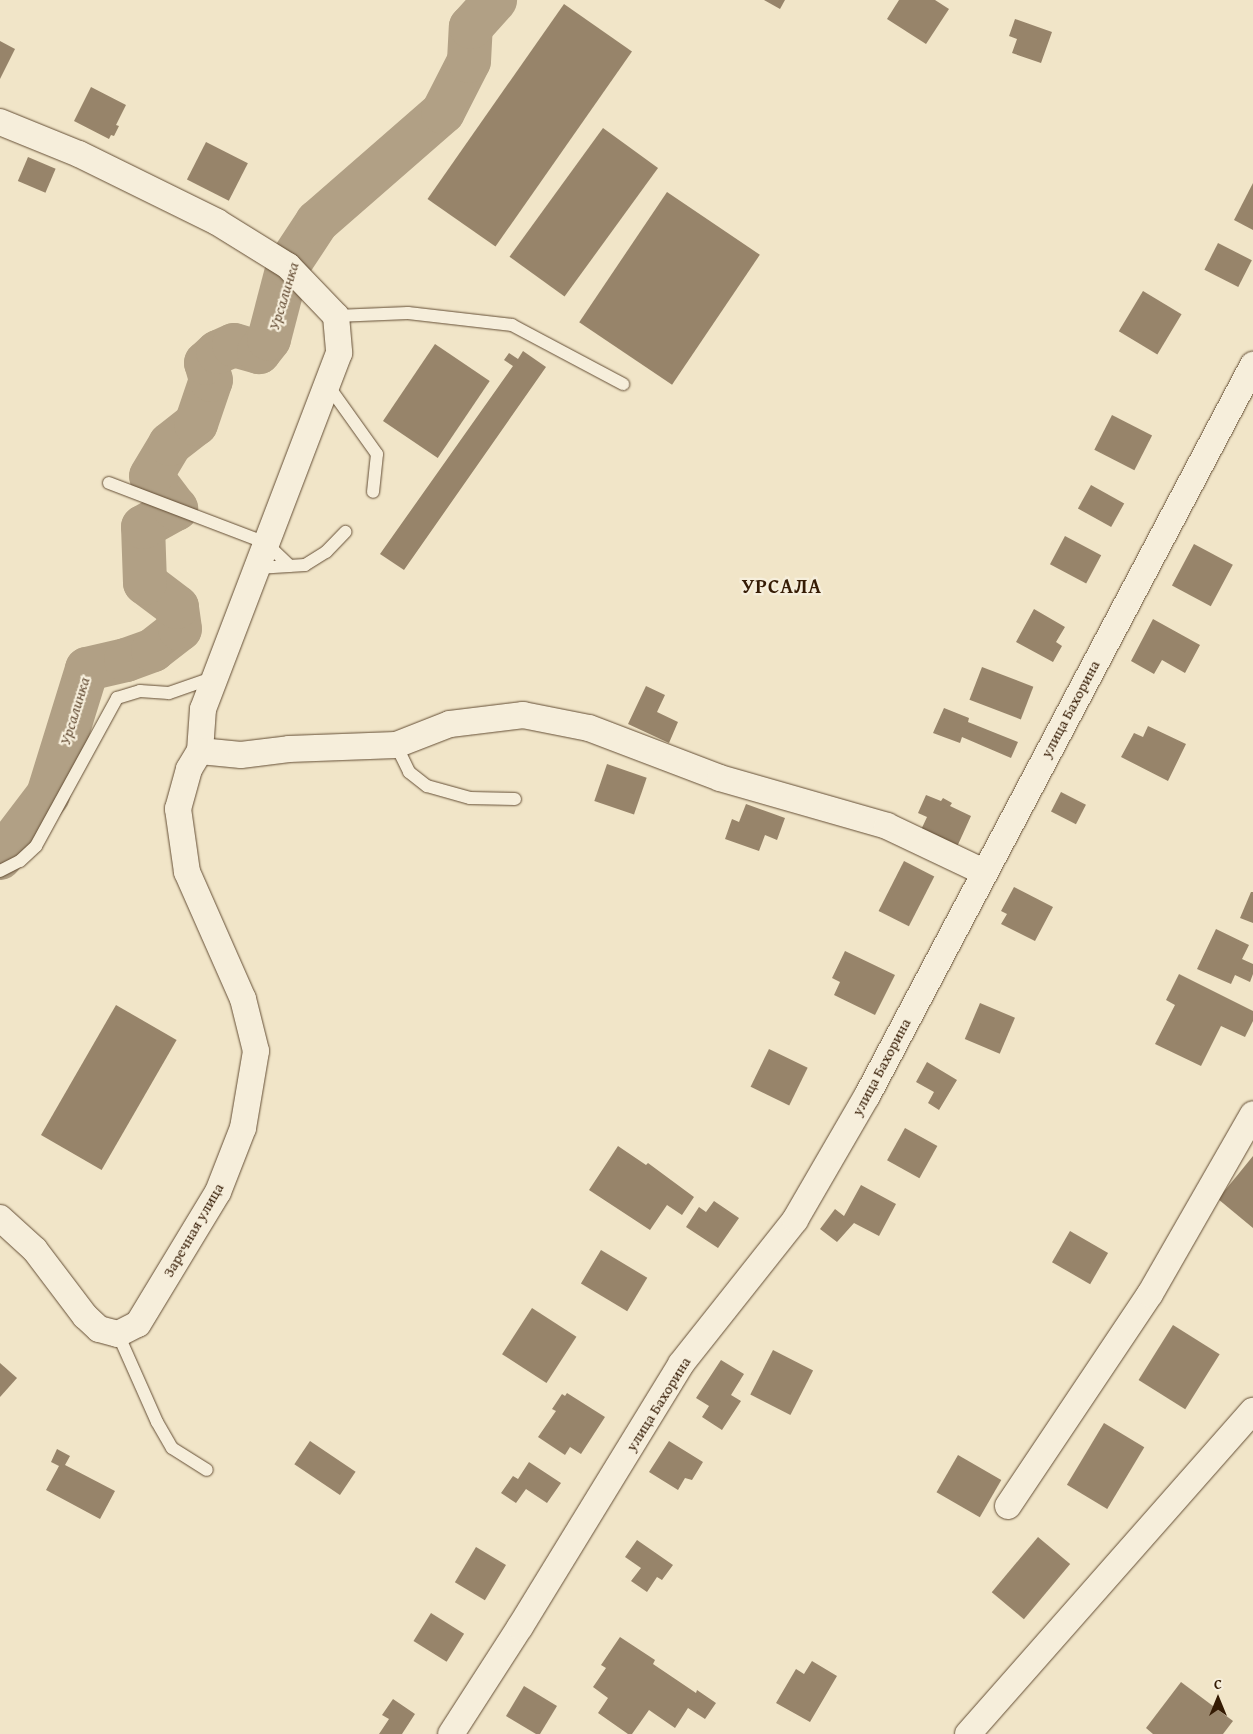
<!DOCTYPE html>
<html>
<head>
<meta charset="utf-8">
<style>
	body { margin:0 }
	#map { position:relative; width:1253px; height:1734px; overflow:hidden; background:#f1e5c8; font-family:"Gentium Book Plus",serif }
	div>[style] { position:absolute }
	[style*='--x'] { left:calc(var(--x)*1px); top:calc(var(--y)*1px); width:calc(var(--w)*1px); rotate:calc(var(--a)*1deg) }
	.river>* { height:44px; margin:-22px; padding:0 22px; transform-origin:22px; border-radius:22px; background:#b1a085 }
	.building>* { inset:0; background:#97846a; transform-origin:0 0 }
	.roads { filter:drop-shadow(0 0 1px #644e35) drop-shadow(0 0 1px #644e35) }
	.lane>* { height:12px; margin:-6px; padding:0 6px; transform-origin:6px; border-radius:6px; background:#f6eedb }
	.street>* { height:26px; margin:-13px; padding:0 13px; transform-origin:13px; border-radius:13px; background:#f6eedb }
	span { translate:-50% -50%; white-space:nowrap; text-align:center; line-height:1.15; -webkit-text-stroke:4.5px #f6eedb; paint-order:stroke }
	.street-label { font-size:15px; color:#351b04 }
	.water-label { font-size:16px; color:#675038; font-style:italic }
	.district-label { font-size:20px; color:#351b04; font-weight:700; letter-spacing:1px }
	.north { position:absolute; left:1193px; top:1674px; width:50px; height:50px; -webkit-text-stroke:4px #f6eedb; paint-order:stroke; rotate:0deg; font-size:14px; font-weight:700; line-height:20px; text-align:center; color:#351b04 }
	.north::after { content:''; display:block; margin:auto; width:18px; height:22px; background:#351b04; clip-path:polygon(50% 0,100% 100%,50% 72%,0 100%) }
</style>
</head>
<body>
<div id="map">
	<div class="river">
		<i style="--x:0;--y:858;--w:79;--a:-52.7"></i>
		<i style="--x:48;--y:795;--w:132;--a:-72.8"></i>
		<i style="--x:87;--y:669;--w:40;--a:-13"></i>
		<i style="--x:126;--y:660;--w:29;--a:-20"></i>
		<i style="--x:153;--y:650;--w:34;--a:-38"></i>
		<i style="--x:180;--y:629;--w:22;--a:-98"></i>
		<i style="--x:177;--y:607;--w:40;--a:-143"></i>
		<i style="--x:145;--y:583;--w:56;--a:-92"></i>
		<i style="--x:143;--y:527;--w:38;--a:-29"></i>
		<i style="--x:176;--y:509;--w:41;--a:-127.1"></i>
		<i style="--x:151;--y:476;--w:37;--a:-59"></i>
		<i style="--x:170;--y:444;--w:33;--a:-38"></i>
		<i style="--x:196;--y:424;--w:46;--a:-71.2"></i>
		<i style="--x:211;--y:380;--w:18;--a:-106"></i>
		<i style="--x:206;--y:363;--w:16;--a:-43"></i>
		<i style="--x:218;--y:352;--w:17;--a:-24"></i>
		<i style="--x:234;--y:345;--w:26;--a:16"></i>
		<i style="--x:259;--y:352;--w:16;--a:-52"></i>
		<i style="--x:269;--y:339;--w:75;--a:-75.4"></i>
		<i style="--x:288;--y:266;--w:53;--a:-56.6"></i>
		<i style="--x:317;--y:222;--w:167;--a:-41.1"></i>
		<i style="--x:443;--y:112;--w:57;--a:-63"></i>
		<i style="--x:469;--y:61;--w:34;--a:-87"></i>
		<i style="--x:471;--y:27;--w:36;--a:-48"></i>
	</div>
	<div class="building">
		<i style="clip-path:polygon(764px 0,785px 0,780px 9px)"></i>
		<i style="clip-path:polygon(899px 0,935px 0,949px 9px,926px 44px,887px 19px)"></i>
		<i style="left:564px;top:4px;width:83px;height:238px;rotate:35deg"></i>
		<i style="clip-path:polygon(1015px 19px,1052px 32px,1041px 63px,1012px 53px,1017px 39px,1009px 36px)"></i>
		<i style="clip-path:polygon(0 41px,15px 49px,0 79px)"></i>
		<i style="clip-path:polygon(91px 87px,126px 105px,116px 125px,119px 126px,114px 136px,111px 135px,109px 139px,74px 121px)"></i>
		<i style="left:603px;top:128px;width:68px;height:159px;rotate:36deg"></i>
		<i style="left:206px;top:142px;width:47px;height:42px;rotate:27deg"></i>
		<i style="left:28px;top:157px;width:30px;height:26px;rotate:23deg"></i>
		<i style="clip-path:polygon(1253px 183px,1253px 230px,1234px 220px)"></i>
		<i style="left:667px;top:192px;width:112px;height:157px;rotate:34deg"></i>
		<i style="left:1218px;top:243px;width:38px;height:30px;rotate:27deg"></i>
		<i style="left:1143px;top:291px;width:45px;height:47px;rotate:31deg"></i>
		<i style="left:435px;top:344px;width:66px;height:93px;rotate:34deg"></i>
		<i style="clip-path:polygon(523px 351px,546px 367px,404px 570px,380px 554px,513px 366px,504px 360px,509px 353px,518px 359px)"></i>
		<i style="left:1112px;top:415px;width:45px;height:39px;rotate:27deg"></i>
		<i style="left:1091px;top:485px;width:38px;height:27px;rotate:29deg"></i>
		<i style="left:1065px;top:536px;width:41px;height:32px;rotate:28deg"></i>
		<i style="left:1194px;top:544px;width:44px;height:47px;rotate:28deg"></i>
		<i style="clip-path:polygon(1034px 609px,1065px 627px,1056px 642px,1062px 646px,1053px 662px,1016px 642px)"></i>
		<i style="clip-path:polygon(1153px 619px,1200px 645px,1185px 673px,1162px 660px,1154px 674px,1131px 661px)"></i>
		<i style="left:982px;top:667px;width:55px;height:35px;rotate:21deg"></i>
		<i style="clip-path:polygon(646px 686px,665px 695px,657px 712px,678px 722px,669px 743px,628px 724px)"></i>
		<i style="clip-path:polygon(944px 708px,969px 718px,968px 722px,1018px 742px,1011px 758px,962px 737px,960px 743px,933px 733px)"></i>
		<i style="clip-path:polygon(1148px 726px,1186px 744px,1168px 781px,1121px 757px,1134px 733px,1143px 737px)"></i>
		<i style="left:607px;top:764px;width:42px;height:39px;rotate:19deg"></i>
		<i style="left:1061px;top:792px;width:28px;height:22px;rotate:27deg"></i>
		<i style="clip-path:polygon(926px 795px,941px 801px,943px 798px,952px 803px,950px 806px,971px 816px,956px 849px,920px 832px,927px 817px,918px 813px)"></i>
		<i style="clip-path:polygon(746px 804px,785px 818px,777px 840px,765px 835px,759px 851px,725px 839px,732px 819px,739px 822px)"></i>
		<i style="left:904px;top:861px;width:34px;height:56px;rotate:27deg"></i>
		<i style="clip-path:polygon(1014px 887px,1053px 907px,1035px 941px,1001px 924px,1007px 914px,1001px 911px)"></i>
		<i style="clip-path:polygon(1251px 892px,1253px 892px,1253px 923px,1240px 918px)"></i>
		<i style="clip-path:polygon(1216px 929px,1249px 945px,1242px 959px,1253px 964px,1253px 974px,1250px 982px,1235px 975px,1231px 984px,1197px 969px)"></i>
		<i style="clip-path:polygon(845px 951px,895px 975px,875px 1015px,834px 995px,840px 982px,832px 978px)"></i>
		<i style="clip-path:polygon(1179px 974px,1253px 1011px,1253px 1021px,1245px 1037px,1221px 1026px,1201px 1066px,1155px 1044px,1175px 1005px,1166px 1000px)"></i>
		<i style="left:980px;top:1003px;width:38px;height:39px;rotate:23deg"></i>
		<i style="left:116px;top:1005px;width:70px;height:150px;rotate:30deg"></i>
		<i style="left:769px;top:1049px;width:43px;height:42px;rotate:26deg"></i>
		<i style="clip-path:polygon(927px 1062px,957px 1080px,939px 1110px,928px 1103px,934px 1092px,916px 1082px)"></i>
		<i style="left:905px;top:1128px;width:37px;height:37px;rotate:29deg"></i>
		<i style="clip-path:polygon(618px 1146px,646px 1165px,648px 1163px,694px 1197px,682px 1215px,667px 1205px,650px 1230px,589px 1190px)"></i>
		<i style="clip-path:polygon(1253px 1156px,1253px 1228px,1218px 1199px)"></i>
		<i style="clip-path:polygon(861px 1185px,896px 1204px,879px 1236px,854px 1223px,837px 1242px,820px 1229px,835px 1209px,844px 1216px)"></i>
		<i style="clip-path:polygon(714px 1201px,739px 1218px,718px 1248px,686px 1227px,699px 1207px,706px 1212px)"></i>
		<i style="left:1070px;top:1231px;width:44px;height:36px;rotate:30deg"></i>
		<i style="left:601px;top:1250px;width:54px;height:39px;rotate:31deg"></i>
		<i style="left:532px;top:1308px;width:53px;height:55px;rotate:33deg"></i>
		<i style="left:1173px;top:1325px;width:55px;height:65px;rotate:32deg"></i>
		<i style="left:773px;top:1350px;width:45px;height:50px;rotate:27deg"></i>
		<i style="clip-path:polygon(721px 1360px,744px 1374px,731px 1395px,741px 1401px,722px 1430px,702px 1417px,709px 1406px,696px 1398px)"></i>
		<i style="clip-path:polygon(0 1363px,17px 1378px,0 1397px)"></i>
		<i style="clip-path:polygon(567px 1393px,605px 1417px,581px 1454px,570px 1447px,565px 1455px,538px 1437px,556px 1411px,552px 1409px,562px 1394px,565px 1396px)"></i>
		<i style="left:1104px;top:1423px;width:47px;height:72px;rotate:31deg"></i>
		<i style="left:310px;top:1441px;width:55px;height:28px;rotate:34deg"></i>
		<i style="clip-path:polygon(669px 1441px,703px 1462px,692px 1480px,685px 1478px,678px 1490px,649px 1472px)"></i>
		<i style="clip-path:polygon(57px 1449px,70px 1456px,65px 1465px,115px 1491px,100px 1519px,46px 1490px,59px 1466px,51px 1462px)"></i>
		<i style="left:958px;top:1455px;width:50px;height:43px;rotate:30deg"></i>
		<i style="clip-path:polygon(529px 1462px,561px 1483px,547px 1503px,526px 1489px,516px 1503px,501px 1493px,513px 1476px,518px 1479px)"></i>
		<i style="left:1038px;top:1537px;width:42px;height:72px;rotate:40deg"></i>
		<i style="clip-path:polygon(637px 1540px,673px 1565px,662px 1580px,657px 1577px,647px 1592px,631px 1581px,641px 1568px,625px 1557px)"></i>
		<i style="left:476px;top:1547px;width:35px;height:41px;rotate:31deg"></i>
		<i style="left:431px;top:1613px;width:39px;height:33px;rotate:32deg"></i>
		<i style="clip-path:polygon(620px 1637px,655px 1660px,653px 1664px,696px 1693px,697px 1690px,716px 1703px,705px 1719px,688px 1708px,675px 1728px,649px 1710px,632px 1734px,628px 1734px,598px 1713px,608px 1698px,593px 1687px,606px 1668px,601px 1665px)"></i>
		<i style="clip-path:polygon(812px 1661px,837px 1676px,810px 1722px,776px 1703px,796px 1669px,804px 1674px)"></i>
		<i style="clip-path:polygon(1181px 1682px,1233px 1721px,1223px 1734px,1153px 1734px,1146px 1728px)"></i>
		<i style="clip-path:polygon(524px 1686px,557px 1706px,540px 1734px,536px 1734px,506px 1716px)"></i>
		<i style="clip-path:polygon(393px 1699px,415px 1714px,402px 1734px,379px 1734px,389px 1719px,382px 1715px)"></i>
	</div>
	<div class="roads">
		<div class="lane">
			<i style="--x:336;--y:316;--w:72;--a:-2.4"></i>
			<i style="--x:408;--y:313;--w:105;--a:6.6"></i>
			<i style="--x:512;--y:325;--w:126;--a:28"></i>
			<i style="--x:327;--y:384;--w:86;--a:54.5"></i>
			<i style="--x:377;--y:454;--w:38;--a:96"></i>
			<i style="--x:109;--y:483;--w:168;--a:20.9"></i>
			<i style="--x:266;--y:543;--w:33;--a:44"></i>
			<i style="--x:257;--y:568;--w:48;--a:-3.6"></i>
			<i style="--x:305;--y:565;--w:25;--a:-32"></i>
			<i style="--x:326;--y:552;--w:28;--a:-46"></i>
			<i style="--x:396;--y:745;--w:30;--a:64"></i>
			<i style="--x:409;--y:772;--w:23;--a:38"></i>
			<i style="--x:427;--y:786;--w:45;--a:15.6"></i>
			<i style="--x:470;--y:798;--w:45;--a:1.3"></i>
			<i style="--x:0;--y:871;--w:22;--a:-27"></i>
			<i style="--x:20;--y:861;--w:22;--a:-43"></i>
			<i style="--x:36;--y:846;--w:169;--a:-61.3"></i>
			<i style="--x:117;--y:698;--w:24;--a:-17"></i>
			<i style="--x:140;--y:691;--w:29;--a:4"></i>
			<i style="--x:169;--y:693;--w:49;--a:-19.2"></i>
			<i style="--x:118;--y:1334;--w:96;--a:66.1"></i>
			<i style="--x:157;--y:1422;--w:30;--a:60"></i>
			<i style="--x:172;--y:1448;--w:41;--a:32.2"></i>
		</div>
		<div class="street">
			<i style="--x:0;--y:122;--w:85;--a:22.1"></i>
			<i style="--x:79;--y:154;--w:154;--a:26.2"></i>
			<i style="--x:217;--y:222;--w:84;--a:31.8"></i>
			<i style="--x:288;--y:266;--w:69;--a:46.2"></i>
			<i style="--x:336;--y:316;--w:37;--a:85"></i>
			<i style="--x:339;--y:353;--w:381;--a:110.9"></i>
			<i style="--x:203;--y:709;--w:42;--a:94.1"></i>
			<i style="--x:200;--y:751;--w:41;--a:5.6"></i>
			<i style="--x:241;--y:755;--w:48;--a:-7.1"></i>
			<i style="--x:289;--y:749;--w:107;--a:-2.1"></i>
			<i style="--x:396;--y:745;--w:58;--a:-21.3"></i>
			<i style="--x:450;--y:724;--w:74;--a:-7"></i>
			<i style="--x:523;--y:715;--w:67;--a:11.1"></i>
			<i style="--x:589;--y:728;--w:140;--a:20.9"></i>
			<i style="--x:720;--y:778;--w:174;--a:16"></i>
			<i style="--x:887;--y:826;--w:107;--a:25.4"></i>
			<i style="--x:0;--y:1218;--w:47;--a:42.4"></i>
			<i style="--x:35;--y:1250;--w:83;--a:52.9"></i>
			<i style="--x:85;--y:1316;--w:19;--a:43"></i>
			<i style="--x:99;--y:1329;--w:20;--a:15"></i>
			<i style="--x:118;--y:1334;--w:22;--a:-27"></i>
			<i style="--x:138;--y:1324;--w:154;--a:-58.8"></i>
			<i style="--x:218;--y:1192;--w:69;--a:-68.7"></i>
			<i style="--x:243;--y:1128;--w:78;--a:-80.4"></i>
			<i style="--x:256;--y:1051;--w:54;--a:-104"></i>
			<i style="--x:243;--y:999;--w:139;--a:-113.8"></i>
			<i style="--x:187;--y:872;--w:64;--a:-98.1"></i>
			<i style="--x:178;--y:809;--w:41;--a:-74.6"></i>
			<i style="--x:189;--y:769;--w:21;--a:-59"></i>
			<i style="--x:1008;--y:1506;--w:255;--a:-56.2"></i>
			<i style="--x:1150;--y:1294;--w:207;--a:-60.2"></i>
			<i style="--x:451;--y:1734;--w:127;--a:-57.2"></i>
			<i style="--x:520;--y:1627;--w:308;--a:-58.5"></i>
			<i style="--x:681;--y:1364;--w:184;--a:-51.6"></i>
			<i style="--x:795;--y:1220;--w:143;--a:-59.9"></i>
			<i style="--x:867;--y:1096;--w:827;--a:-62.16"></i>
			<i style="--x:968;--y:1734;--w:431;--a:-48.6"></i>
		</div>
	</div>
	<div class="street-label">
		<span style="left:1070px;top:709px;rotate:-62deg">улица Бахорина</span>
		<span style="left:881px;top:1067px;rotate:-62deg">улица Бахорина</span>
		<span style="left:193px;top:1230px;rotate:-60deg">Заречная улица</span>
		<span style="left:658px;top:1404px;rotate:-58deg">улица Бахорина</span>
	</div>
	<div class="water-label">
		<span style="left:283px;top:296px;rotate:-73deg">Урсалинка</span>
		<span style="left:74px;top:711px;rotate:-73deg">Урсалинка</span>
	</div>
	<div class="district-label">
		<span style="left:782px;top:585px">УРСАЛА</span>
	</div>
	<div class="north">С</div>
</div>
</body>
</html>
